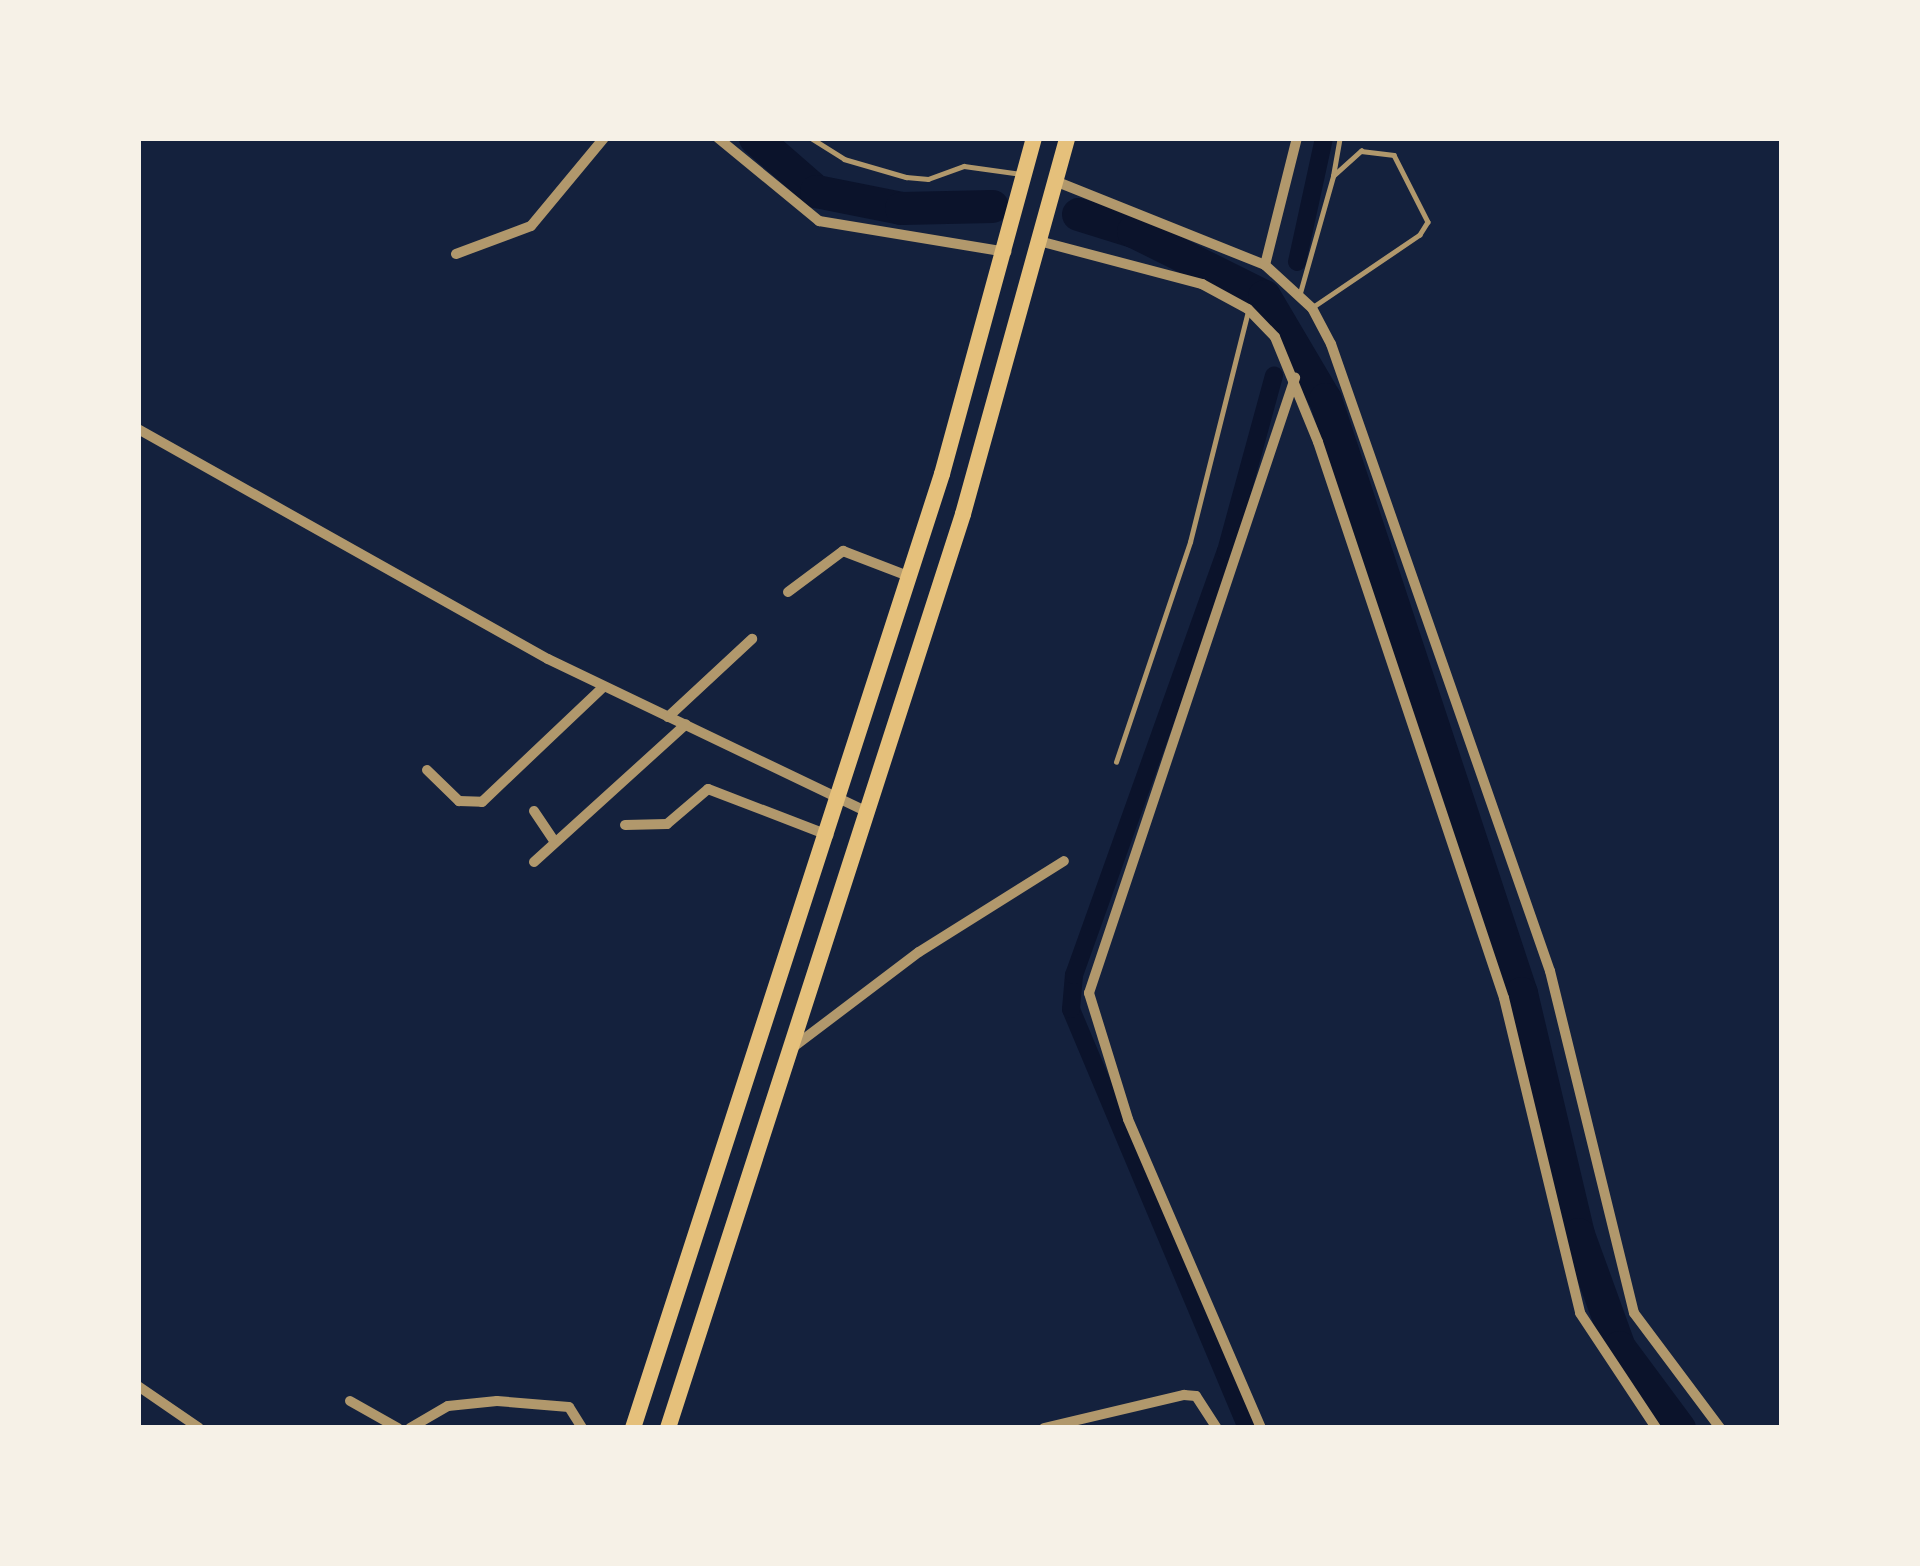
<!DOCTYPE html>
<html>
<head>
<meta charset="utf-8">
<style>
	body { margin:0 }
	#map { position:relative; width:1920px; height:1566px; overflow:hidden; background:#14213d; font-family:Cabin,sans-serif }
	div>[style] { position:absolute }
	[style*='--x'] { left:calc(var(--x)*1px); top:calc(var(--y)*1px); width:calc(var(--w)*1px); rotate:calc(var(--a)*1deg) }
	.canal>* { height:18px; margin:-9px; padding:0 9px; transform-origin:9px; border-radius:9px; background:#0b132b }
	.river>* { height:33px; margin:-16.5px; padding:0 16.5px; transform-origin:16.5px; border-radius:16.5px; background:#0b132b }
	.service>* { height:4.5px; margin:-2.25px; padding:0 2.25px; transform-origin:2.25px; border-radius:2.25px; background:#b1986c }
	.minor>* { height:10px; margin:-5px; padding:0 5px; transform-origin:5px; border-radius:5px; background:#b1986c }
	.trunk>* { height:16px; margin:-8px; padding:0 8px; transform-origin:8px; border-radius:8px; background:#e5c07b }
	span { translate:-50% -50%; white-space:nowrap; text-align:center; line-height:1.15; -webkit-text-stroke:9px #f6f1e7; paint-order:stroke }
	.frame { position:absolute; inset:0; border:141px solid #f6f1e7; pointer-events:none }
</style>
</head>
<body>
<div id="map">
	<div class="canal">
		<i style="--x:1297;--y:262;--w:127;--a:-77.7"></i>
		<i style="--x:1247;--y:1428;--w:454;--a:-112.8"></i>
		<i style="--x:1071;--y:1009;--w:34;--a:-85"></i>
		<i style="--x:1074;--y:975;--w:450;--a:-70.3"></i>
		<i style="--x:1226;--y:551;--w:182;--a:-74.7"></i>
	</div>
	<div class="river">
		<i style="--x:755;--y:138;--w:81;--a:41"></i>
		<i style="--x:816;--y:191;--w:87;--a:11.3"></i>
		<i style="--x:901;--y:208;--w:91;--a:-1.3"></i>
		<i style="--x:1078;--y:214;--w:58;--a:17.2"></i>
		<i style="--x:1133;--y:231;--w:146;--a:26.4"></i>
		<i style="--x:1264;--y:296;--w:120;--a:59.4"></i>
		<i style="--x:1325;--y:399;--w:626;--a:71.74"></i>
		<i style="--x:1521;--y:993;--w:248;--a:76.7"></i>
		<i style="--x:1578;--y:1234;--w:120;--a:70.1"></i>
		<i style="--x:1619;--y:1347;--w:101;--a:53.5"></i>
	</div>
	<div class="service">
		<i style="--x:811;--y:138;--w:39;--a:32"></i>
		<i style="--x:844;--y:159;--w:65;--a:16.2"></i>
		<i style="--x:906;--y:177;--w:22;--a:5"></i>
		<i style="--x:928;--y:179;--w:38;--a:-20"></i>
		<i style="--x:964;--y:166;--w:58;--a:8"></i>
		<i style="--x:1333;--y:176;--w:39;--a:-80"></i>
		<i style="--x:1300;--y:293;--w:122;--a:-74.2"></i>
		<i style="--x:1333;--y:176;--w:38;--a:-42"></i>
		<i style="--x:1361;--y:151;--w:33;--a:7"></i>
		<i style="--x:1394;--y:155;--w:75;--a:63.1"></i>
		<i style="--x:1428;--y:222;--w:15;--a:122"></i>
		<i style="--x:1420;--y:235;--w:130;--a:145.9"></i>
		<i style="--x:1116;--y:762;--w:232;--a:-71.4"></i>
		<i style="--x:1190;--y:542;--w:234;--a:-75.9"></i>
	</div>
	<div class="minor">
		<i style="--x:718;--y:138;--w:131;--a:39.4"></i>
		<i style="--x:819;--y:221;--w:190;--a:9.4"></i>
		<i style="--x:1055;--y:181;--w:226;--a:21.8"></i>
		<i style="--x:1265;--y:265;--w:64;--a:42.5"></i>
		<i style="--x:1312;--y:308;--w:41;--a:62.2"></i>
		<i style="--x:1331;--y:344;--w:664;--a:70.75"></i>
		<i style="--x:1550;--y:971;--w:352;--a:76.2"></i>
		<i style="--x:1634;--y:1313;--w:144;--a:53.2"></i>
		<i style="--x:1039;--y:241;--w:169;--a:14.8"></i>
		<i style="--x:1202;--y:284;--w:52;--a:28.5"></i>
		<i style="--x:1248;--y:309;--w:39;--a:46"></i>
		<i style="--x:1275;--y:337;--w:113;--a:67.7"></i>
		<i style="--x:1318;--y:442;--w:586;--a:71.5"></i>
		<i style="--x:1504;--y:998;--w:324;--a:76.4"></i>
		<i style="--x:1580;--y:1313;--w:138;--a:56.5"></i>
		<i style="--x:456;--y:254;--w:80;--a:-20.5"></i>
		<i style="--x:531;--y:226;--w:114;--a:-50.3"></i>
		<i style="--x:1265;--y:265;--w:131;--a:-75.9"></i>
		<i style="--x:138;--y:429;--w:470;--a:29.3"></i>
		<i style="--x:548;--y:659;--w:349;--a:25.6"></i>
		<i style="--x:788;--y:592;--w:69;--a:-36.7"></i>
		<i style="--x:843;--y:551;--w:70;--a:21"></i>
		<i style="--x:668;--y:717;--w:115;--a:-42.9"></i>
		<i style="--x:427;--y:770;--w:45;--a:44.1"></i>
		<i style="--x:459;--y:801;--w:23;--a:2"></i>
		<i style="--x:482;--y:802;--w:167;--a:-43.5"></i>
		<i style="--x:534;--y:811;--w:37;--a:56"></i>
		<i style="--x:625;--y:825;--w:42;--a:-1.4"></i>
		<i style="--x:667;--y:824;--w:54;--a:-40.5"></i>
		<i style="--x:708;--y:789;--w:129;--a:21"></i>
		<i style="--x:534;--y:862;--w:205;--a:-42.2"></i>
		<i style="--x:792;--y:1048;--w:159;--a:-37.1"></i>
		<i style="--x:919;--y:952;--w:171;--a:-32.1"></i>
		<i style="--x:138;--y:1386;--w:74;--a:34.5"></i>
		<i style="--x:350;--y:1401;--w:55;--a:29.4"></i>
		<i style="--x:410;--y:1428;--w:44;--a:-30.1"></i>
		<i style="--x:448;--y:1406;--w:49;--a:-5.8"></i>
		<i style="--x:497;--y:1401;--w:72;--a:4.8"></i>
		<i style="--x:569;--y:1407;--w:25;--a:58"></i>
		<i style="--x:1044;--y:1428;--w:144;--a:-13.3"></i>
		<i style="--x:1184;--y:1395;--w:12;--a:5"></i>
		<i style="--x:1196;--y:1396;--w:38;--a:57"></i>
		<i style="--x:1261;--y:1428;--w:336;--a:-113.3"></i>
		<i style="--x:1128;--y:1119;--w:132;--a:-107.2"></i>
		<i style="--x:1089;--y:993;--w:649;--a:-71.48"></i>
	</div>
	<div class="trunk">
		<i style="--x:633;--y:1428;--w:1003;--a:-72.05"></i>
		<i style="--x:942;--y:474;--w:348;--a:-74.7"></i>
		<i style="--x:668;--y:1428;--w:960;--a:-72.11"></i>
		<i style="--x:963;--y:514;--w:390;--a:-74.5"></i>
	</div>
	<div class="frame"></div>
</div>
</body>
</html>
